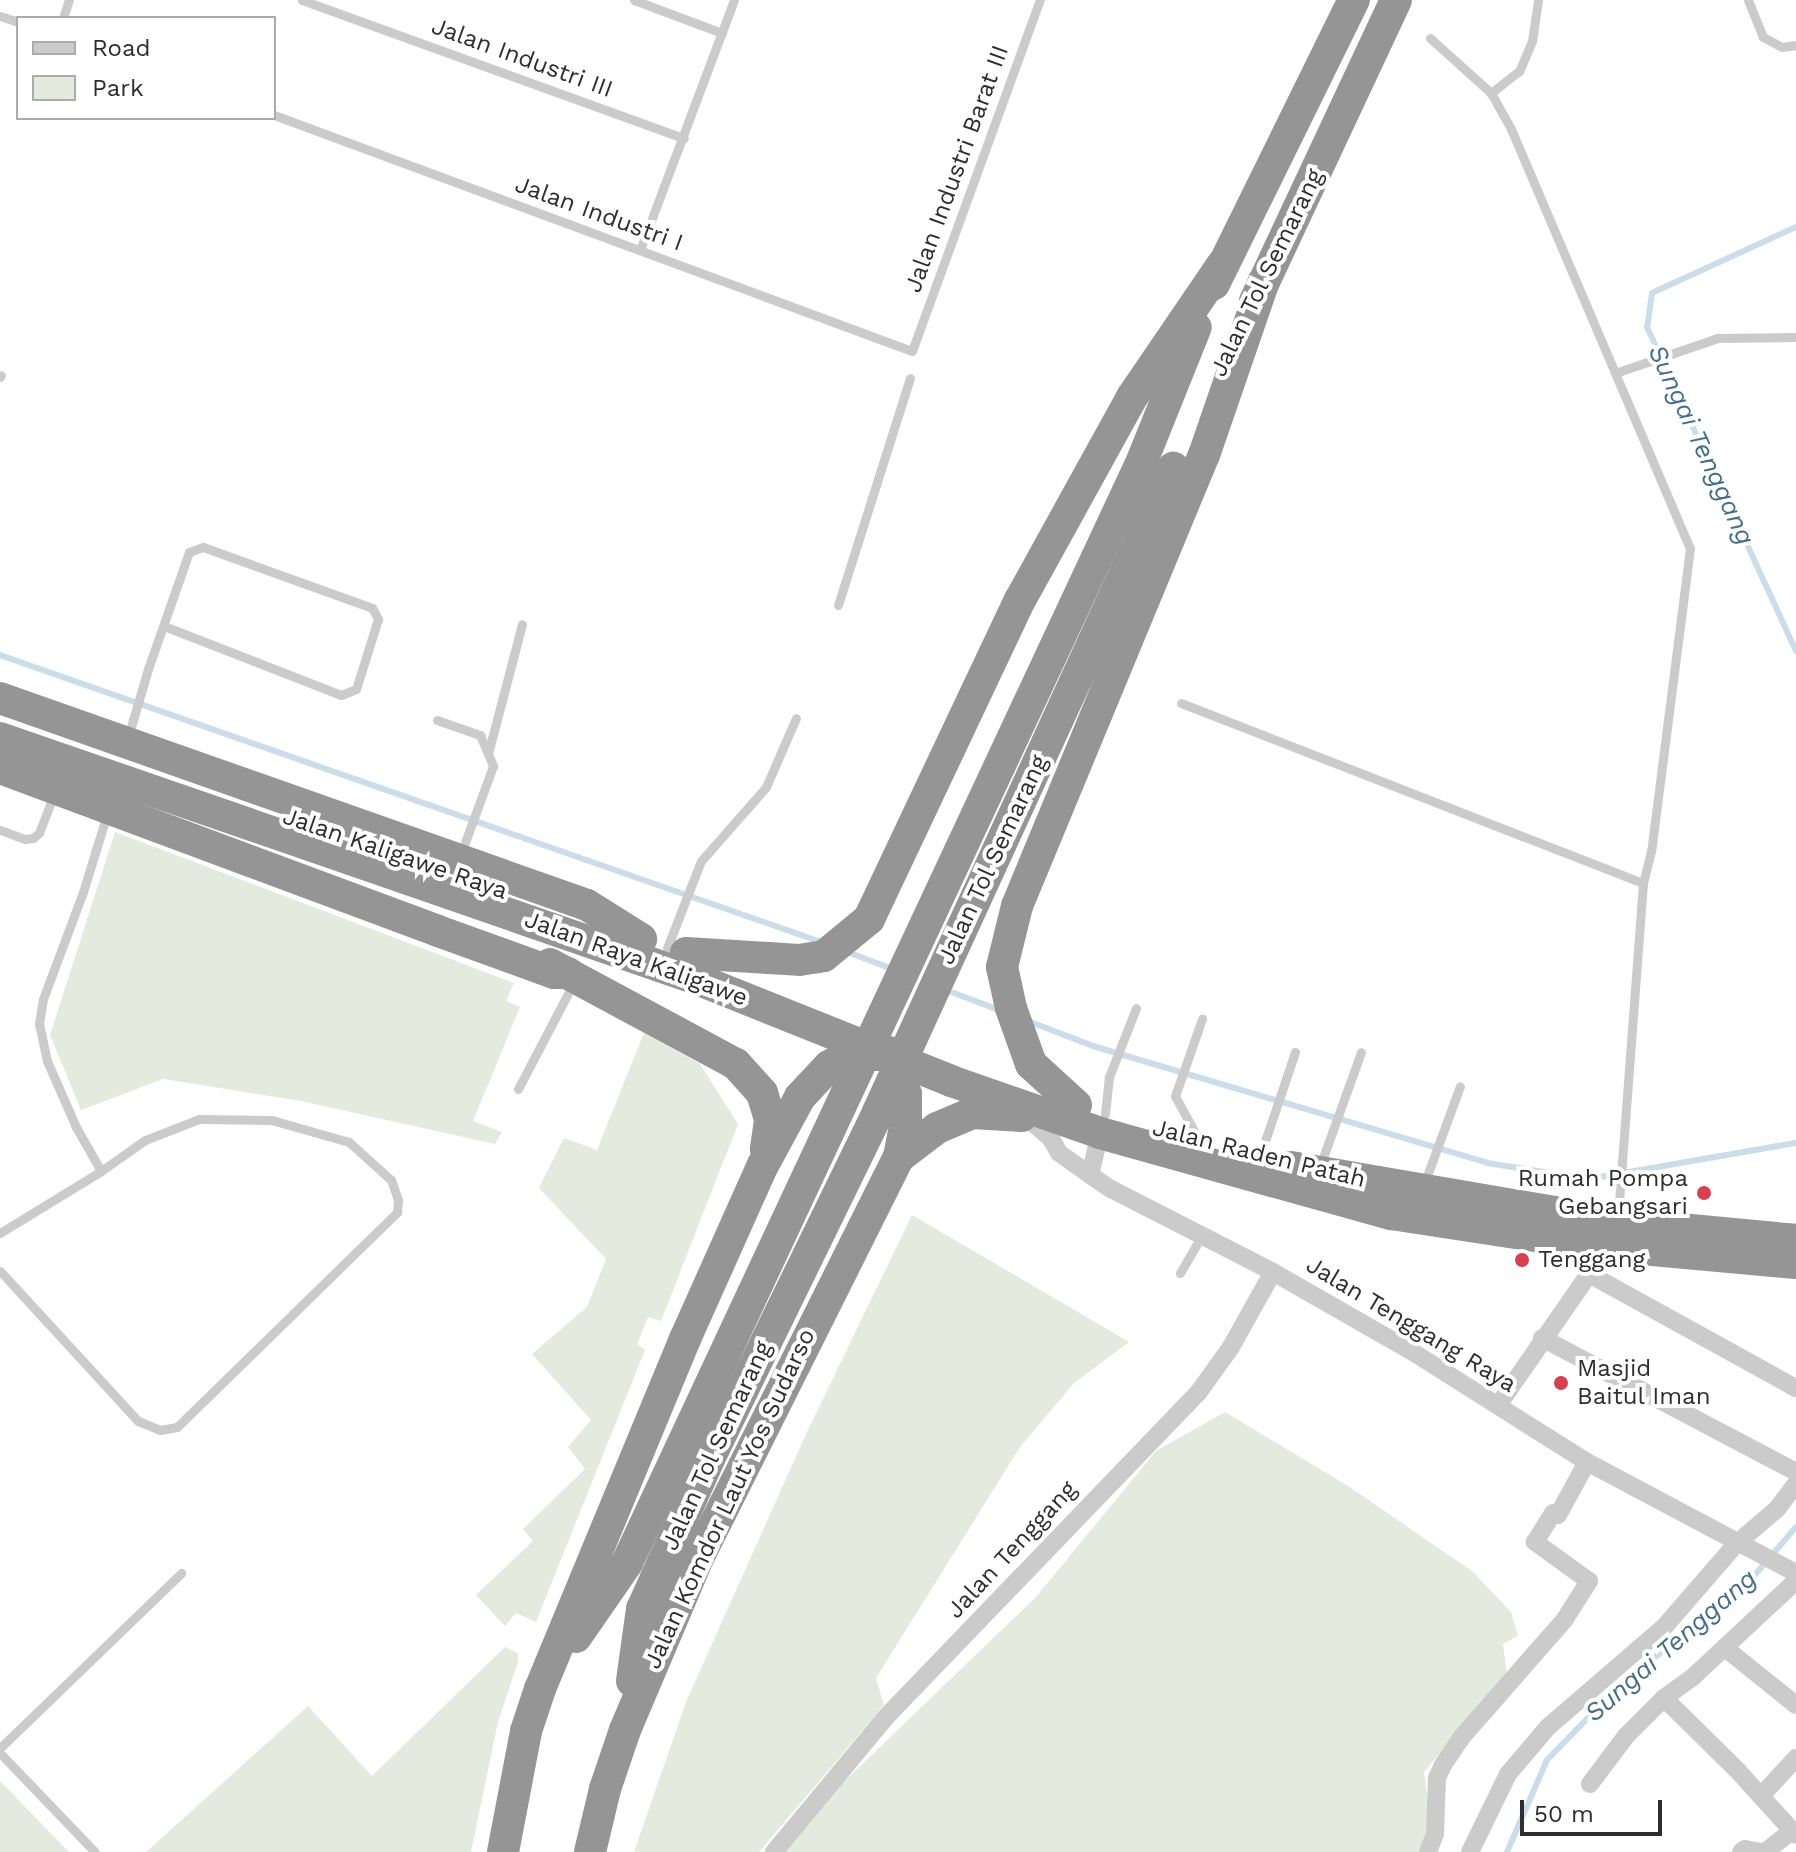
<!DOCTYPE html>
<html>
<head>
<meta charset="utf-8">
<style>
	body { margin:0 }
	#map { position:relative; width:1796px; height:1852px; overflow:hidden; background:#fff; font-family:"Work Sans",sans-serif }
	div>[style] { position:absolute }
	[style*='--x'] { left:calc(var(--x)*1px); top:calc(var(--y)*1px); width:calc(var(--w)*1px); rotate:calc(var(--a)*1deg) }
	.green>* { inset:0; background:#e4eadd }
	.stream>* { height:6px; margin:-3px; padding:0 3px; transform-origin:3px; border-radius:3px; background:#cbdde8 }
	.lane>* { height:9px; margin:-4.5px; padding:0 4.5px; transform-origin:4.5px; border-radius:4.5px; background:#cbcbcb }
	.street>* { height:18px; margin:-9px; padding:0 9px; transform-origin:9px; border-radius:9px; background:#cbcbcb }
	.highway>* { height:32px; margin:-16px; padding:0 16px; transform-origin:16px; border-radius:16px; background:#959595 }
	.highway-bridge>* { height:32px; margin:-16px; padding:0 16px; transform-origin:16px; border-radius:16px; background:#959595 }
	.dots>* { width:22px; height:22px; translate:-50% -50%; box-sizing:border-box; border:4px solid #fff; border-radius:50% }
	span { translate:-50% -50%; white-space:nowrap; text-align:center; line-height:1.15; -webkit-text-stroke:8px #fff; paint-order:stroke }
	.street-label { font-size:24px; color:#2e2e2e }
	.poi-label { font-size:24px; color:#2e2e2e }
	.right { translate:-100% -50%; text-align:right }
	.left { translate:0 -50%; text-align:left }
	.water-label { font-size:26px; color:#446e88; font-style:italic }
	.legend { position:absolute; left:16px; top:16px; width:260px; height:104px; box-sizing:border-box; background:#fff; border:2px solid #ababab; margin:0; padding:10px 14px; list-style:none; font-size:24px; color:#2e2e2e }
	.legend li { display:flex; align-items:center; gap:16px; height:40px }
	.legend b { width:40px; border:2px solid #ababab }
	.scale { position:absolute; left:1520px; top:1800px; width:142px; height:36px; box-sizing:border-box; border:4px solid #2e2e2e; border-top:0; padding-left:10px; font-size:24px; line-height:28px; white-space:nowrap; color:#2e2e2e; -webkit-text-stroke:6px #fff; paint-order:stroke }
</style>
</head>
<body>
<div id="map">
	<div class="green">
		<i style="clip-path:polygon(115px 832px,514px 983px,506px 1001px,520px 1007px,473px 1121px,502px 1132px,495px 1144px,301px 1101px,163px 1079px,81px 1110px,50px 1035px)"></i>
		<i style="clip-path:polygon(644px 1033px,700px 1064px,738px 1124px,661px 1321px,648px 1317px,637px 1344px,645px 1350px,536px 1622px,516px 1613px,505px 1626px,476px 1595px,533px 1541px,523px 1529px,585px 1469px,568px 1447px,591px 1420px,532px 1354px,587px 1307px,606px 1259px,539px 1188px,564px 1138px,597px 1150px)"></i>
		<i style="clip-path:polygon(912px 1215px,1129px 1342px,1074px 1383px,1020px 1447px,876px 1678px,884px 1705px,759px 1852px,634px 1852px,686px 1702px,806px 1434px)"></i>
		<i style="clip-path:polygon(1225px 1412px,1348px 1486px,1472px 1571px,1511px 1612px,1518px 1636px,1503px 1644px,1507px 1674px,1424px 1772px,1430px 1816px,1420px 1852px,781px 1852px,831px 1794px,1036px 1597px,1156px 1451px)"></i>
		<i style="clip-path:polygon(505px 1647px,518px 1653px,518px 1662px,498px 1722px,471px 1852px,146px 1852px,308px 1706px,372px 1776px)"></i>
		<i style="clip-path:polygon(0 1781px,69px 1852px,0 1852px)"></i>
	</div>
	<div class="stream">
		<i style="--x:1796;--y:227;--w:158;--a:155.4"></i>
		<i style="--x:1652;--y:293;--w:34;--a:98"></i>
		<i style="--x:1647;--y:327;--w:357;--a:65.3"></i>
		<i style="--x:0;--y:655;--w:873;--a:19.27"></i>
		<i style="--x:845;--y:951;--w:53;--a:20.8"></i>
		<i style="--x:946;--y:990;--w:57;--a:20.7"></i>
		<i style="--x:1028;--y:1021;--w:70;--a:21"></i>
		<i style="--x:1093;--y:1046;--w:411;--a:16.5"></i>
		<i style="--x:1487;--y:1163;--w:103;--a:8.9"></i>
		<i style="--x:1589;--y:1179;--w:210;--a:-9.9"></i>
		<i style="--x:1507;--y:1852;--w:100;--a:-66.5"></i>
		<i style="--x:1547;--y:1760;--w:103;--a:-45.8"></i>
		<i style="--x:1619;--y:1686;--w:165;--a:-38.6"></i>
		<i style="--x:1748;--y:1583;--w:74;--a:-49.4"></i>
	</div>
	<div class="lane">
		<i style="--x:302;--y:0;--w:406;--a:19.9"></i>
		<i style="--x:634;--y:0;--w:94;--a:20.6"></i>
		<i style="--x:1538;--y:0;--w:41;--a:98.3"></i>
		<i style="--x:1532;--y:41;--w:33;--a:113"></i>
		<i style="--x:1519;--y:71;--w:36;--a:142"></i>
		<i style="--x:1491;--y:93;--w:41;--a:60.9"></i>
		<i style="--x:1511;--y:129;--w:456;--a:66.9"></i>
		<i style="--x:1690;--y:548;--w:305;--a:97.3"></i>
		<i style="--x:1651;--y:851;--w:33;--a:104"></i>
		<i style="--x:1643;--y:883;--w:335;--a:94.3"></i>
		<i style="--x:1748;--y:0;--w:40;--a:68"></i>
		<i style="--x:1763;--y:37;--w:21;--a:28"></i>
		<i style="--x:1782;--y:47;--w:14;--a:-8"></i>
		<i style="--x:0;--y:16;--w:19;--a:18"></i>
		<i style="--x:63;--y:18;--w:19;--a:-72"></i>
		<i style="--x:1430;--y:38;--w:82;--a:42"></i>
		<i style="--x:274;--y:115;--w:680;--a:20.3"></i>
		<i style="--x:912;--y:351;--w:374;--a:-70"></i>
		<i style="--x:640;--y:250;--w:267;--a:-69.4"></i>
		<i style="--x:1615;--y:373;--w:109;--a:-18.8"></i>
		<i style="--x:1718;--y:338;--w:78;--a:-0.7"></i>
		<i style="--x:0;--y:377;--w:2;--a:-63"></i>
		<i style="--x:838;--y:605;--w:238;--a:-72.4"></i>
		<i style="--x:1181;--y:703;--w:496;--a:21.3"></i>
		<i style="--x:437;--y:720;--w:46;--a:19.2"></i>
		<i style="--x:480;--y:735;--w:34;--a:67"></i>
		<i style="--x:493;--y:766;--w:96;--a:110.1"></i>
		<i style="--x:128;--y:737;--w:71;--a:-73.6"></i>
		<i style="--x:148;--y:669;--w:124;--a:-70.7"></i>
		<i style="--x:189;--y:552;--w:15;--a:-20"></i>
		<i style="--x:203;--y:547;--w:180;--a:19.8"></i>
		<i style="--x:372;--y:608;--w:13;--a:61"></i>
		<i style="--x:378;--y:619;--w:73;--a:107.4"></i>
		<i style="--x:356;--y:689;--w:16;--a:158"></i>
		<i style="--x:341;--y:695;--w:190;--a:-158.7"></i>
		<i style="--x:489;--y:750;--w:130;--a:-75.3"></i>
		<i style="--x:0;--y:830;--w:27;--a:20"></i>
		<i style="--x:25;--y:839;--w:8;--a:-7"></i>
		<i style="--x:33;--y:838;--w:8;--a:-40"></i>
		<i style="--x:39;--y:833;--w:42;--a:-69"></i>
		<i style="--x:667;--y:948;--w:93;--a:-68.7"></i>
		<i style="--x:701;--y:861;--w:98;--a:-48.7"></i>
		<i style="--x:766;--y:787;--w:75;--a:-66.5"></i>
		<i style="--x:518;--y:1089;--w:121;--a:-62.4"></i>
		<i style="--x:1105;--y:1114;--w:37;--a:-84"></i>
		<i style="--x:1109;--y:1077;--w:74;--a:-68.6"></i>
		<i style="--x:1200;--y:1142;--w:52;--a:-118.5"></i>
		<i style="--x:1175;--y:1096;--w:82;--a:-70.7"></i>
		<i style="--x:1259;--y:1159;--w:113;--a:-71.4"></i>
		<i style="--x:1320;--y:1166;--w:121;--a:-70.2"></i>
		<i style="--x:1424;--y:1184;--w:104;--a:-69.8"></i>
		<i style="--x:0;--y:1233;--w:119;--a:-31.5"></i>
		<i style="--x:101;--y:1171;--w:51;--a:-119.6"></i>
		<i style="--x:76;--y:1127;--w:72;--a:-113.7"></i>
		<i style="--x:47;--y:1061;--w:38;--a:-102"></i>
		<i style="--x:39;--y:1024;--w:25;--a:-81"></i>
		<i style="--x:43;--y:999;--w:114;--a:-69.5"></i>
		<i style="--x:83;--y:892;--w:82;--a:-72.9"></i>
		<i style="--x:0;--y:1271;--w:204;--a:47.4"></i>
		<i style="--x:138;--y:1421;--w:24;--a:22"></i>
		<i style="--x:160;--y:1430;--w:17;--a:-10"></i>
		<i style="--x:177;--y:1427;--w:308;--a:-44.3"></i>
		<i style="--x:397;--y:1212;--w:12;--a:-85"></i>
		<i style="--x:398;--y:1200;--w:21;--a:-109"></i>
		<i style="--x:391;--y:1180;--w:57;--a:-137.9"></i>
		<i style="--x:349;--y:1142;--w:80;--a:-164.1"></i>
		<i style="--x:272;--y:1120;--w:73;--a:-179.2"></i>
		<i style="--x:199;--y:1119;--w:58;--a:158.7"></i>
		<i style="--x:145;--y:1140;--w:54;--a:144.8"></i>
		<i style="--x:1180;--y:1273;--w:44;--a:-59.9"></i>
		<i style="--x:0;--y:1748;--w:252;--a:-44"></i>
		<i style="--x:0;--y:1753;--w:137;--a:46.2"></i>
	</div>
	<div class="street">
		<i style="--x:1025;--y:1116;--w:35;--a:41"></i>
		<i style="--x:1051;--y:1139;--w:16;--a:60"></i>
		<i style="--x:1059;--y:1153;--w:38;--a:35"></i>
		<i style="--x:1100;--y:1133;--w:43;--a:103.4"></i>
		<i style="--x:1090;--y:1175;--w:25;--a:34"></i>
		<i style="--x:1111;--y:1189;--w:182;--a:27.1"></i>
		<i style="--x:1273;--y:1272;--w:165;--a:29.8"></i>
		<i style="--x:1416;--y:1354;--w:202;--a:32.3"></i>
		<i style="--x:1587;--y:1462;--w:237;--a:28"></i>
		<i style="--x:1591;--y:1275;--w:234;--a:28.9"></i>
		<i style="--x:1542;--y:1338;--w:287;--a:27.8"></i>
		<i style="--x:1499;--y:1404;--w:197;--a:-55.3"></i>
		<i style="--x:1725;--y:1648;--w:91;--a:38.8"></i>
		<i style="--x:1664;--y:1698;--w:104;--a:44.6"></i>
		<i style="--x:1738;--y:1771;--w:86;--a:47.8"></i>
		<i style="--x:1590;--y:1784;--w:60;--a:-53.1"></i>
		<i style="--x:1626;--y:1736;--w:54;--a:-45"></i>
		<i style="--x:1664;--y:1698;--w:37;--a:-36"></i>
		<i style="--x:1694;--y:1676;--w:139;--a:-43"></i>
		<i style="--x:1761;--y:1796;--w:52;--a:-47.4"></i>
		<i style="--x:774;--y:1852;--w:175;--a:-50.3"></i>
		<i style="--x:886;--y:1717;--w:450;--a:-46.1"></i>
		<i style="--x:1198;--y:1393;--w:57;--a:-54.3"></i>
		<i style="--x:1231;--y:1347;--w:86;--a:-60.8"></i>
		<i style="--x:1428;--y:1852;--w:19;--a:-69"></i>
		<i style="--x:1435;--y:1834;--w:56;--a:-88"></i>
		<i style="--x:1437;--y:1778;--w:14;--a:-65"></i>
		<i style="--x:1443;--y:1765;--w:32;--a:-56"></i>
		<i style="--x:1461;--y:1738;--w:158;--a:-48.8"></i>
		<i style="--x:1565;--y:1619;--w:45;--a:-57.7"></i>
		<i style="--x:1589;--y:1581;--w:67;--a:-144.2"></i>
		<i style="--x:1535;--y:1542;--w:34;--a:-58"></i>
		<i style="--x:1553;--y:1513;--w:5;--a:22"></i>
		<i style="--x:1558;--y:1515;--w:60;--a:-61.3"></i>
		<i style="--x:1470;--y:1852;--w:87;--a:-64"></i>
		<i style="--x:1508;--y:1774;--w:62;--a:-49.6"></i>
		<i style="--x:1548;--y:1727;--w:155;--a:-40.8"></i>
		<i style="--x:1665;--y:1626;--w:108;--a:-49.1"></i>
		<i style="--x:1736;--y:1544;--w:54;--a:-40.5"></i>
		<i style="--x:1777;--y:1509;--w:31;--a:-53"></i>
		<i style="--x:1741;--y:1852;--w:5;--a:-37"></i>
		<i style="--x:1745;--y:1849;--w:15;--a:11"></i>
		<i style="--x:1765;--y:1852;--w:36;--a:-38"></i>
	</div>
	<div class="highway">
		<i style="--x:1214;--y:284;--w:317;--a:-63.8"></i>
		<i style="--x:1255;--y:301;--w:332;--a:-64.9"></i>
		<i style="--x:1142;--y:461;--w:144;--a:-68.1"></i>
		<i style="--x:0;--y:698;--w:622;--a:19.42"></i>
		<i style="--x:587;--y:905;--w:64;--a:32.2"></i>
		<i style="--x:0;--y:738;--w:734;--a:19.08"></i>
		<i style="--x:694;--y:978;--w:277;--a:21.8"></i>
		<i style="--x:951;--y:1081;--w:158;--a:19.2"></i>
		<i style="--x:1100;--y:1133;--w:302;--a:15.6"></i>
		<i style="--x:1391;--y:1214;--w:197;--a:8.7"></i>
		<i style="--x:1586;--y:1244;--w:211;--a:5.2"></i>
		<i style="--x:0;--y:768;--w:467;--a:20.4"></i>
		<i style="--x:438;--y:931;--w:123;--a:19.9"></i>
		<i style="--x:554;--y:973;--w:14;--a:0"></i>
		<i style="--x:686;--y:953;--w:113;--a:3.5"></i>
		<i style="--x:799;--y:960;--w:25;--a:-9"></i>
		<i style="--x:824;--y:956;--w:58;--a:-39.4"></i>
		<i style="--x:869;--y:919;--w:353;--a:-64.7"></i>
		<i style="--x:1020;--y:600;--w:232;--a:-61.1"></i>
		<i style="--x:1132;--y:397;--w:160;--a:-55.7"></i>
		<i style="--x:550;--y:964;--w:211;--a:28.3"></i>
		<i style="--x:736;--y:1064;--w:39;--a:48"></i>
		<i style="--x:762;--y:1093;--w:28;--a:73"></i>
		<i style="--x:770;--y:1120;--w:30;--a:98"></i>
		<i style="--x:1076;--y:1105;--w:61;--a:-137.7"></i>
		<i style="--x:1031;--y:1064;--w:59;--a:-109.7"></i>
		<i style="--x:1011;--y:1008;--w:42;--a:-102.4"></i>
		<i style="--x:1002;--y:967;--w:63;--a:-76.2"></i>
		<i style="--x:1017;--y:906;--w:488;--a:-67.5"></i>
		<i style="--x:1204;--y:455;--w:184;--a:-71"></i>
		<i style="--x:899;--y:1157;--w:48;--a:-37.3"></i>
		<i style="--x:937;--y:1128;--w:38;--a:-23"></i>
		<i style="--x:972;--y:1113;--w:50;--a:3.4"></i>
		<i style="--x:1291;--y:1167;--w:331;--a:9.7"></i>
		<i style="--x:1617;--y:1223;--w:180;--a:5.4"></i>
		<i style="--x:576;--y:1637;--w:90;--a:-55.4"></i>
		<i style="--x:632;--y:1681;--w:73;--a:-82.1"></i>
		<i style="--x:503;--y:1852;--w:123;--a:-79.2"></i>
		<i style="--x:526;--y:1731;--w:44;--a:-71.6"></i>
		<i style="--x:540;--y:1689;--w:379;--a:-67.5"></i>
		<i style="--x:685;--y:1339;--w:191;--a:-65.9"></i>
		<i style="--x:763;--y:1165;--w:77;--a:-61.4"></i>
		<i style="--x:800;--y:1097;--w:42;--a:-46.9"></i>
		<i style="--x:829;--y:1066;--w:23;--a:-29"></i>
		<i style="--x:849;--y:1055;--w:33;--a:0"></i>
		<i style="--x:590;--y:1852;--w:65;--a:-76.6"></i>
		<i style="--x:605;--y:1789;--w:62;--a:-71.3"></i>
		<i style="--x:625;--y:1730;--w:189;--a:-67"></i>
		<i style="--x:699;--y:1556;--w:446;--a:-63.4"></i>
		<i style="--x:899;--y:1157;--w:36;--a:-79"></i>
		<i style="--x:906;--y:1122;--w:28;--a:-90"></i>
		<i style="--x:906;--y:1094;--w:46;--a:-113.2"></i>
	</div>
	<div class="highway-bridge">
		<i style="--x:627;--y:1563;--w:1216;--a:-64.95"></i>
		<i style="--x:642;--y:1609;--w:164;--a:-65.9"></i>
		<i style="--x:709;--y:1459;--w:384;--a:-64"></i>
		<i style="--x:877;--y:1114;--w:711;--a:-65.38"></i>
	</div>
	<div class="dots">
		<i style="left:1704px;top:1193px;background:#d3424e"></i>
		<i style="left:1522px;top:1260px;background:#d3424e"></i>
		<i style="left:1561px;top:1383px;background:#d3424e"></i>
	</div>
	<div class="street-label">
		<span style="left:522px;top:58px;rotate:20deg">Jalan Industri III</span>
		<span style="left:957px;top:169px;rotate:-70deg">Jalan Industri Barat III</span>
		<span style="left:599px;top:214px;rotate:20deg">Jalan Industri I</span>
		<span style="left:1267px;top:273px;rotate:-64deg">Jalan Tol Semarang</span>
		<span style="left:395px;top:854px;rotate:19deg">Jalan Kaligawe Raya</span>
		<span style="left:993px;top:860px;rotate:-65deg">Jalan Tol Semarang</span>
		<span style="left:636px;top:959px;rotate:20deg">Jalan Raya Kaligawe</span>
		<span style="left:1259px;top:1154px;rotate:14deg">Jalan Raden Patah</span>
		<span style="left:1411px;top:1325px;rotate:31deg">Jalan Tenggang Raya</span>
		<span style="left:717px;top:1446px;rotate:-65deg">Jalan Tol Semarang</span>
		<span style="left:730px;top:1499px;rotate:-65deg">Jalan Komdor Laut Yos Sudarso</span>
		<span style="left:1012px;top:1550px;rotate:-47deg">Jalan Tenggang</span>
	</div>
	<div class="poi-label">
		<span class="right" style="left:1688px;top:1193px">Rumah Pompa<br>Gebangsari</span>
		<span class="left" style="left:1538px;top:1260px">Tenggang</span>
		<span class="left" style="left:1577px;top:1383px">Masjid<br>Baitul Iman</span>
	</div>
	<div class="water-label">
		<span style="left:1701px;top:445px;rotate:65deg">Sungai Tenggang</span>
		<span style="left:1671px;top:1646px;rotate:-41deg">Sungai Tenggang</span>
	</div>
	<ul class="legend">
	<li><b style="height:10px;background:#cbcbcb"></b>Road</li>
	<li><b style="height:22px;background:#e4eadd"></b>Park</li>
	</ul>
	<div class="scale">50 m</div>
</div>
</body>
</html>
